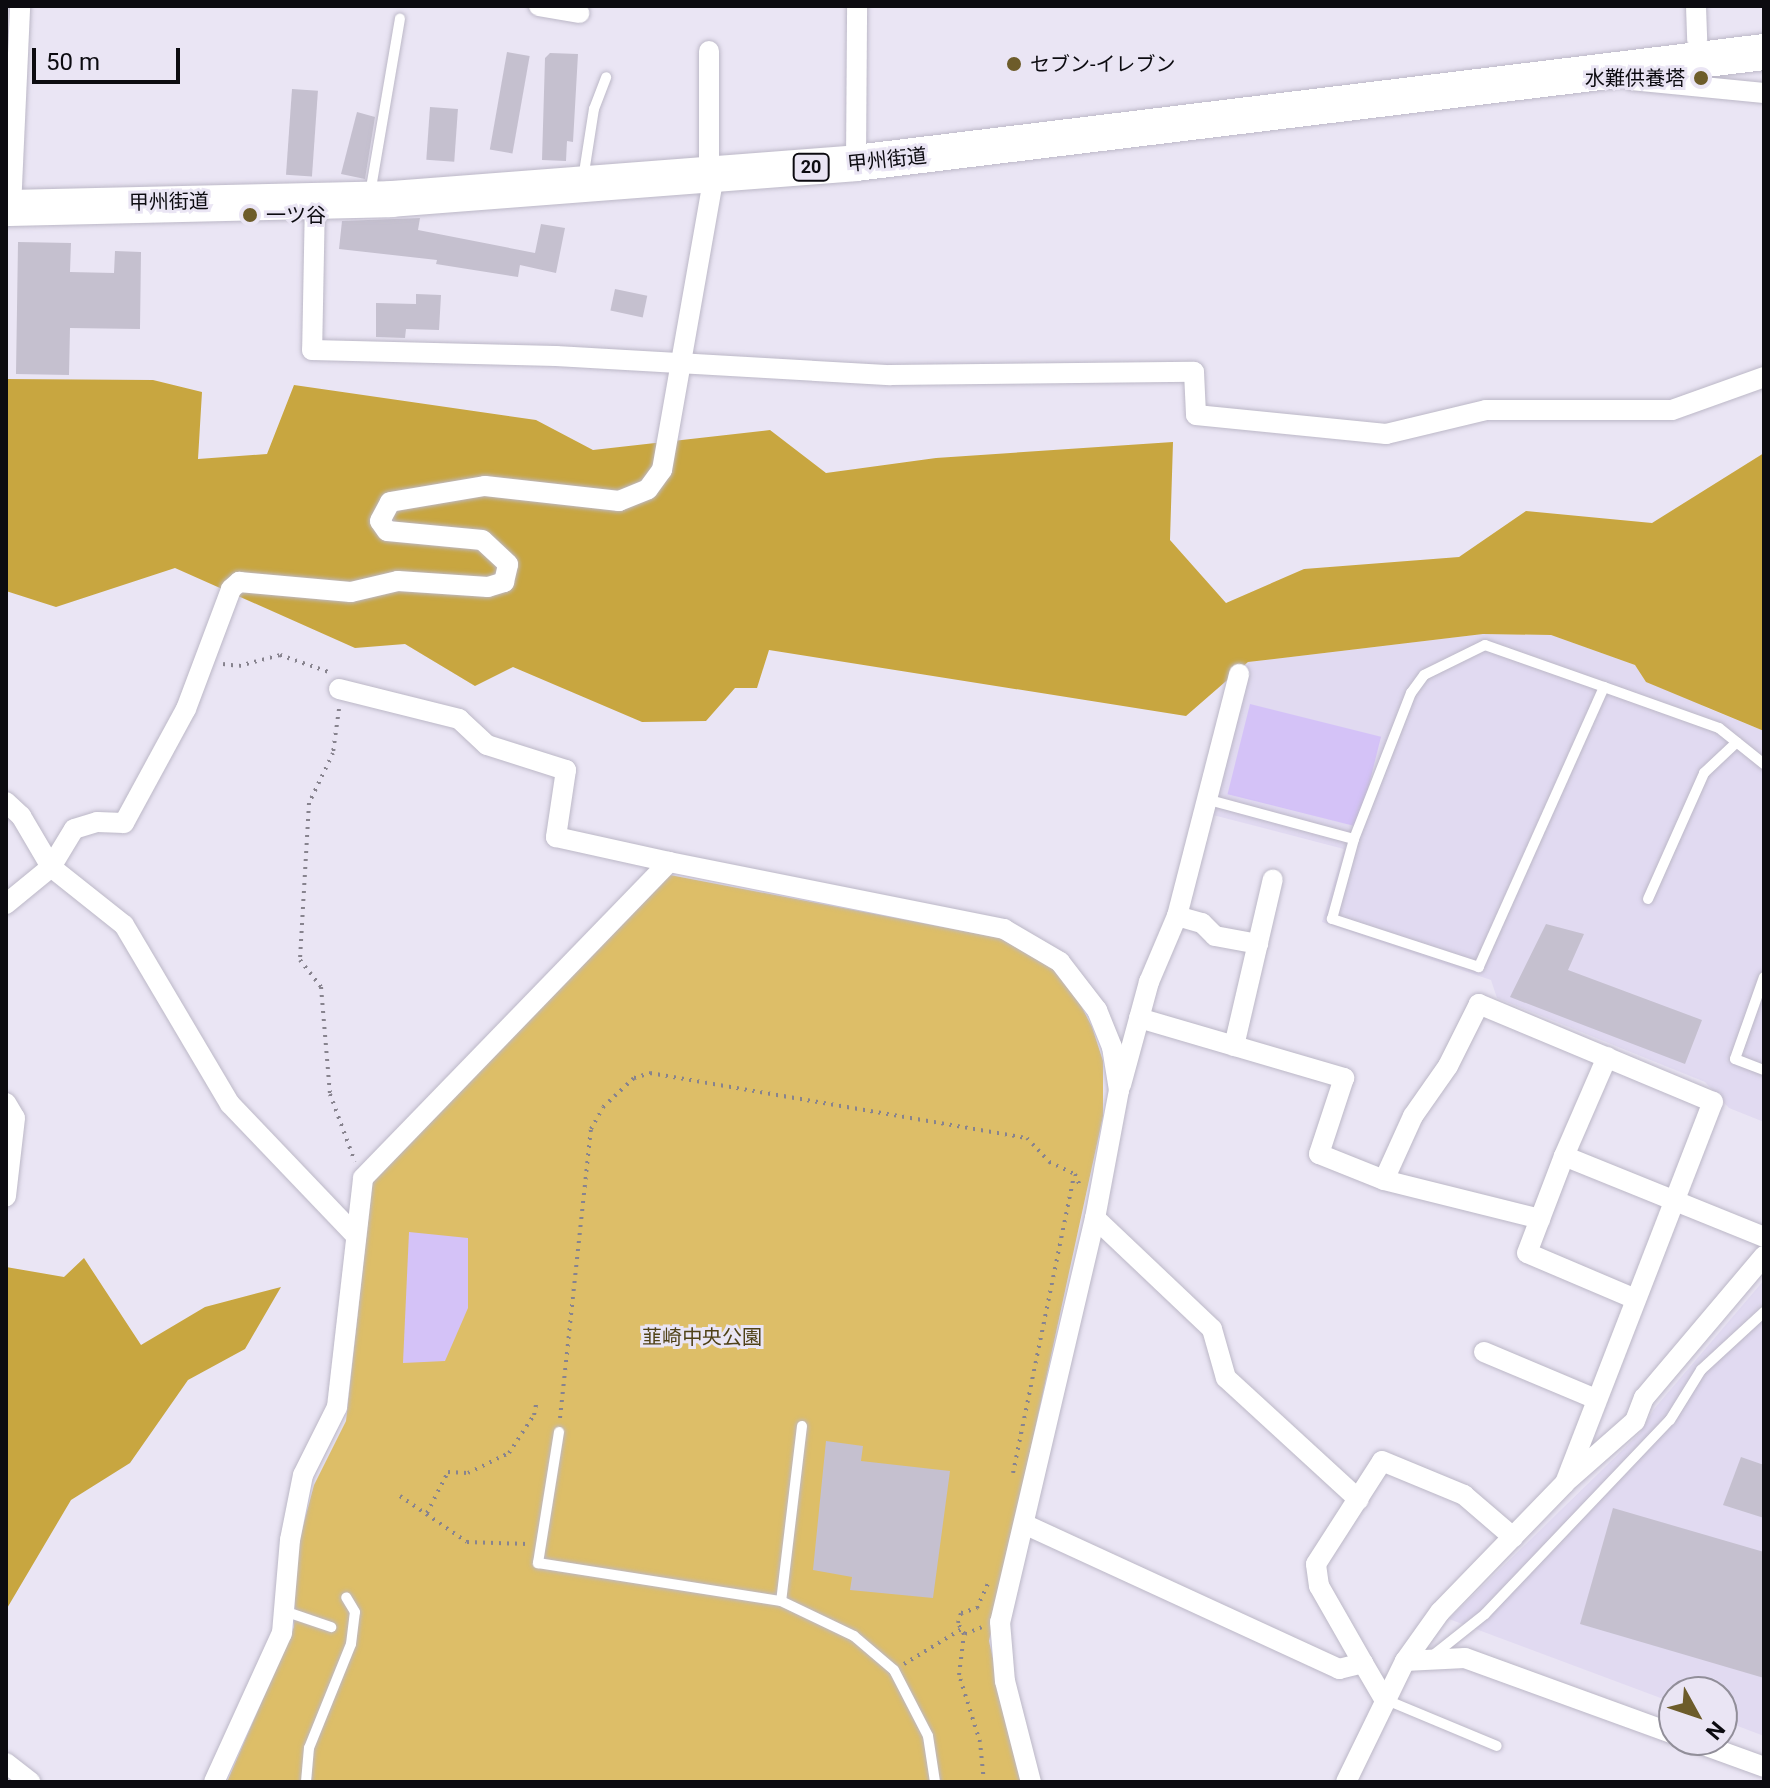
<!DOCTYPE html>
<html>
<head>
<meta charset="utf-8">
<style>
	body { margin:0 }
	#map { position:relative; width:1770px; height:1788px; overflow:hidden; background:#eae5f4; font-family:Roboto,"Noto Sans JP",sans-serif }
	div>[style] { position:absolute }
	[style*='--x'] { left:calc(var(--x)*1px); top:calc(var(--y)*1px); width:calc(var(--w)*1px); rotate:calc(var(--a)*1deg) }
	.built>* { inset:0; background:#e1daf1 }
	.green>* { inset:0; background:#ddbe68 }
	.forest>* { inset:0; background:#c8a640 }
	.water>* { inset:0; background:#d4c2f7; transform-origin:0 0 }
	.building>* { inset:0; background:#c5c0cf; transform-origin:0 0 }
	.path>* { height:4px; margin-top:-2px; transform-origin:0; background:repeating-linear-gradient(90deg,#87838e 0 2px,transparent 0 8px) }
	.roads { filter:drop-shadow(0 0 2px #bcb8c7) drop-shadow(0 0 2px #bcb8c7) }
	.lane>* { height:10px; margin:-5px; padding:0 5px; transform-origin:5px; border-radius:5px; background:#fff }
	.street>* { height:20px; margin:-10px; padding:0 10px; transform-origin:10px; border-radius:10px; background:#fff }
	.highway>* { height:36px; margin:-18px; padding:0 18px; transform-origin:18px; border-radius:18px; background:#fff }
	.dots>* { width:22px; height:22px; translate:-50% -50%; box-sizing:border-box; border:4px solid #eae5f4; border-radius:50% }
	span { translate:-50% -50%; white-space:nowrap; text-align:center; line-height:1.15; -webkit-text-stroke:6px #eae5f4; paint-order:stroke }
	.shield-label span { padding:2px 6px; background:#eae5f4; border:2px solid; border-radius:6px; -webkit-text-stroke-width:0 }
	.shield-label { font-size:18px; color:#0c0b10; font-weight:700 }
	.poi-label { font-size:20px; color:#0c0b10 }
	.left { translate:0 -50%; text-align:left }
	.right { translate:-100% -50%; text-align:right }
	.street-label { font-size:20px; color:#0c0b10 }
	.park-label { font-size:20px; color:#4f4117 }
	.frame { position:absolute; inset:0; border:8px solid #0c0b10; pointer-events:none }
	.north { position:absolute; left:1658px; top:1676px; width:80px; height:80px; box-sizing:border-box; background:#eae5f4; border:2px solid #918e99; border-radius:50%; rotate:130deg; font-size:22px; font-weight:700; line-height:32px; text-align:center; color:#0c0b10 }
	.north::after { content:''; display:block; margin:auto; width:28px; height:36px; background:#6d5c2a; clip-path:polygon(50% 0,100% 100%,50% 72%,0 100%) }
	.scale { position:absolute; left:32px; top:48px; width:148px; height:36px; box-sizing:border-box; border:4px solid #0c0b10; border-top:0; padding-left:10px; font-size:24px; line-height:28px; white-space:nowrap; color:#0c0b10; -webkit-text-stroke:6px #eae5f4; paint-order:stroke }
</style>
</head>
<body>
<div id="map">
	<div class="built">
		<i style="clip-path:polygon(1483px 634px,1551px 635px,1635px 665px,1707px 708px,1764px 731px,1764px 1122px,1729px 1108px,1705px 1082px,1497px 998px,1491px 980px,1322px 922px,1344px 849px,1213px 815px,1248px 662px)"></i>
		<i style="clip-path:polygon(1764px 1280px,1764px 1736px,1722px 1720px,1722px 1692px,1674px 1692px,1674px 1703px,1449px 1619px,1640px 1433px,1654px 1409px)"></i>
	</div>
	<div class="green">
		<i style="clip-path:polygon(670px 875px,1000px 938px,1052px 968px,1075px 994px,1092px 1027px,1103px 1061px,1103px 1116px,989px 1641px,1021px 1782px,227px 1782px,294px 1627px,296px 1553px,314px 1485px,346px 1421px,372px 1183px)"></i>
	</div>
	<div class="forest">
		<i style="clip-path:polygon(6px 379px,153px 380px,202px 392px,198px 459px,267px 454px,294px 385px,536px 420px,593px 450px,770px 430px,826px 473px,936px 458px,1173px 442px,1170px 540px,1226px 603px,1304px 569px,1459px 557px,1526px 511px,1652px 523px,1764px 453px,1764px 731px,1646px 682px,1635px 665px,1551px 635px,1483px 634px,1248px 662px,1186px 716px,769px 650px,757px 688px,735px 688px,706px 721px,642px 722px,513px 667px,475px 686px,405px 644px,355px 648px,175px 568px,56px 607px,6px 591px)"></i>
		<i style="clip-path:polygon(84px 1258px,141px 1345px,205px 1307px,281px 1287px,245px 1349px,188px 1380px,130px 1463px,71px 1500px,6px 1610px,6px 1267px,64px 1277px)"></i>
	</div>
	<div class="water">
		<i style="left:1250px;top:704px;width:135px;height:93px;rotate:14deg"></i>
		<i style="clip-path:polygon(409px 1232px,468px 1238px,468px 1308px,445px 1361px,403px 1363px)"></i>
	</div>
	<div class="building">
		<i style="left:507px;top:52px;width:23px;height:99px;rotate:10deg"></i>
		<i style="clip-path:polygon(550px 53px,578px 54px,573px 142px,567px 141px,566px 161px,542px 160px,545px 58px)"></i>
		<i style="left:292px;top:89px;width:26px;height:86px;rotate:4deg"></i>
		<i style="left:430px;top:107px;width:28px;height:53px;rotate:4deg"></i>
		<i style="clip-path:polygon(357px 112px,375px 117px,365px 179px,341px 174px)"></i>
		<i style="clip-path:polygon(420px 218px,418px 230px,535px 253px,541px 224px,565px 228px,556px 273px,520px 265px,518px 277px,436px 264px,437px 260px,339px 249px,342px 221px)"></i>
		<i style="clip-path:polygon(18px 242px,71px 243px,70px 272px,114px 273px,115px 251px,141px 252px,140px 329px,70px 328px,69px 375px,16px 374px)"></i>
		<i style="left:615px;top:289px;width:33px;height:22px;rotate:12deg"></i>
		<i style="clip-path:polygon(416px 294px,441px 295px,439px 330px,406px 329px,405px 338px,376px 337px,376px 303px,416px 304px)"></i>
		<i style="clip-path:polygon(1546px 924px,1584px 934px,1568px 970px,1702px 1020px,1685px 1064px,1510px 997px)"></i>
		<i style="clip-path:polygon(826px 1441px,863px 1446px,861px 1461px,950px 1471px,933px 1598px,850px 1590px,852px 1577px,813px 1570px)"></i>
		<i style="clip-path:polygon(1741px 1457px,1764px 1465px,1764px 1518px,1723px 1505px)"></i>
		<i style="clip-path:polygon(1613px 1508px,1764px 1552px,1764px 1678px,1580px 1624px)"></i>
	</div>
	<div class="path">
		<i style="--x:223;--y:664;--w:16;--a:7"></i>
		<i style="--x:239;--y:666;--w:42;--a:-15"></i>
		<i style="--x:280;--y:655;--w:52;--a:19.1"></i>
		<i style="--x:339;--y:709;--w:44;--a:97.8"></i>
		<i style="--x:333;--y:753;--w:55;--a:115.6"></i>
		<i style="--x:309;--y:803;--w:157;--a:93.3"></i>
		<i style="--x:300;--y:960;--w:34;--a:52"></i>
		<i style="--x:321;--y:987;--w:107;--a:85.2"></i>
		<i style="--x:330;--y:1094;--w:72;--a:69.8"></i>
		<i style="--x:560;--y:1418;--w:291;--a:-83.9"></i>
		<i style="--x:591;--y:1129;--w:25;--a:-61"></i>
		<i style="--x:603;--y:1107;--w:42;--a:-43.1"></i>
		<i style="--x:634;--y:1078;--w:17;--a:-17"></i>
		<i style="--x:650;--y:1073;--w:383;--a:9.8"></i>
		<i style="--x:1027;--y:1138;--w:33;--a:47"></i>
		<i style="--x:1049;--y:1162;--w:29;--a:25"></i>
		<i style="--x:1075;--y:1174;--w:13;--a:67"></i>
		<i style="--x:1013;--y:1473;--w:303;--a:-78.4"></i>
		<i style="--x:400;--y:1496;--w:81;--a:34.5"></i>
		<i style="--x:467;--y:1542;--w:60;--a:1.9"></i>
		<i style="--x:427;--y:1513;--w:46;--a:-62.9"></i>
		<i style="--x:448;--y:1472;--w:20;--a:3"></i>
		<i style="--x:468;--y:1473;--w:46;--a:-26"></i>
		<i style="--x:509;--y:1453;--w:45;--a:-56.7"></i>
		<i style="--x:534;--y:1415;--w:15;--a:-79"></i>
		<i style="--x:965;--y:1634;--w:18;--a:-22"></i>
		<i style="--x:904;--y:1664;--w:66;--a:-31.3"></i>
		<i style="--x:984;--y:1782;--w:40;--a:-95.7"></i>
		<i style="--x:980;--y:1742;--w:70;--a:-107.4"></i>
		<i style="--x:959;--y:1675;--w:41;--a:-83"></i>
		<i style="--x:964;--y:1634;--w:13;--a:-119"></i>
		<i style="--x:958;--y:1623;--w:10;--a:-73"></i>
		<i style="--x:961;--y:1613;--w:17;--a:-17"></i>
		<i style="--x:977;--y:1608;--w:27;--a:-66"></i>
	</div>
	<div class="roads">
		<div class="lane">
			<i style="--x:583;--y:179;--w:71;--a:-81.1"></i>
			<i style="--x:594;--y:109;--w:34;--a:-69"></i>
			<i style="--x:370;--y:194;--w:178;--a:-80.3"></i>
			<i style="--x:1604;--y:687;--w:307;--a:114.1"></i>
			<i style="--x:1479;--y:967;--w:155;--a:-161.9"></i>
			<i style="--x:1332;--y:919;--w:83;--a:-74.6"></i>
			<i style="--x:1354;--y:839;--w:157;--a:-68.7"></i>
			<i style="--x:1411;--y:693;--w:22;--a:-54"></i>
			<i style="--x:1424;--y:675;--w:68;--a:-26.2"></i>
			<i style="--x:1485;--y:645;--w:126;--a:19.4"></i>
			<i style="--x:1604;--y:687;--w:122;--a:19.6"></i>
			<i style="--x:1719;--y:728;--w:58;--a:38.7"></i>
			<i style="--x:1209;--y:800;--w:150;--a:15.1"></i>
			<i style="--x:1648;--y:899;--w:138;--a:-66"></i>
			<i style="--x:1704;--y:773;--w:45;--a:-43.2"></i>
			<i style="--x:1764;--y:977;--w:87;--a:109.5"></i>
			<i style="--x:1735;--y:1059;--w:31;--a:21"></i>
			<i style="--x:802;--y:1426;--w:176;--a:96.8"></i>
			<i style="--x:781;--y:1601;--w:81;--a:25.6"></i>
			<i style="--x:854;--y:1636;--w:52;--a:40.4"></i>
			<i style="--x:894;--y:1670;--w:74;--a:62.7"></i>
			<i style="--x:928;--y:1736;--w:47;--a:81.3"></i>
			<i style="--x:559;--y:1432;--w:133;--a:99.1"></i>
			<i style="--x:538;--y:1563;--w:246;--a:8.9"></i>
			<i style="--x:284;--y:1611;--w:50;--a:18.8"></i>
			<i style="--x:1431;--y:1657;--w:69;--a:-38.5"></i>
			<i style="--x:1485;--y:1614;--w:268;--a:-46.4"></i>
			<i style="--x:1670;--y:1420;--w:59;--a:-58.2"></i>
			<i style="--x:1701;--y:1370;--w:86;--a:-42.6"></i>
			<i style="--x:1384;--y:1699;--w:122;--a:22.6"></i>
			<i style="--x:306;--y:1782;--w:34;--a:-85"></i>
			<i style="--x:309;--y:1748;--w:112;--a:-68"></i>
			<i style="--x:351;--y:1644;--w:32;--a:-83"></i>
			<i style="--x:355;--y:1612;--w:17;--a:-121"></i>
		</div>
		<div class="street">
			<i style="--x:539;--y:6;--w:41;--a:9.9"></i>
			<i style="--x:1696;--y:6;--w:34;--a:88"></i>
			<i style="--x:1631;--y:80;--w:134;--a:5.6"></i>
			<i style="--x:856;--y:163;--w:157;--a:-89.6"></i>
			<i style="--x:315;--y:200;--w:150;--a:91.1"></i>
			<i style="--x:312;--y:350;--w:244;--a:1.4"></i>
			<i style="--x:556;--y:356;--w:335;--a:3.3"></i>
			<i style="--x:890;--y:375;--w:304;--a:-0.6"></i>
			<i style="--x:1194;--y:372;--w:43;--a:87.3"></i>
			<i style="--x:1196;--y:415;--w:191;--a:5.7"></i>
			<i style="--x:1386;--y:434;--w:103;--a:-13.5"></i>
			<i style="--x:1486;--y:410;--w:186;--a:0"></i>
			<i style="--x:1672;--y:410;--w:98;--a:-19.7"></i>
			<i style="--x:11;--y:208;--w:202;--a:-87.4"></i>
			<i style="--x:339;--y:689;--w:124;--a:14"></i>
			<i style="--x:459;--y:719;--w:38;--a:43"></i>
			<i style="--x:487;--y:745;--w:83;--a:17.6"></i>
			<i style="--x:566;--y:770;--w:68;--a:98.5"></i>
			<i style="--x:556;--y:837;--w:116;--a:12.5"></i>
			<i style="--x:6;--y:802;--w:21;--a:43"></i>
			<i style="--x:21;--y:816;--w:59;--a:59.5"></i>
			<i style="--x:51;--y:867;--w:93;--a:38.5"></i>
			<i style="--x:124;--y:925;--w:208;--a:59.4"></i>
			<i style="--x:230;--y:1104;--w:181;--a:46.3"></i>
			<i style="--x:6;--y:904;--w:58;--a:-39.4"></i>
			<i style="--x:51;--y:867;--w:44;--a:-58.8"></i>
			<i style="--x:74;--y:829;--w:24;--a:-17"></i>
			<i style="--x:97;--y:822;--w:27;--a:2"></i>
			<i style="--x:124;--y:823;--w:130;--a:-61.5"></i>
			<i style="--x:186;--y:709;--w:128;--a:-69.4"></i>
			<i style="--x:231;--y:589;--w:11;--a:-41"></i>
			<i style="--x:239;--y:582;--w:112;--a:5.1"></i>
			<i style="--x:351;--y:592;--w:48;--a:-13.2"></i>
			<i style="--x:398;--y:581;--w:90;--a:3.8"></i>
			<i style="--x:488;--y:587;--w:17;--a:-17"></i>
			<i style="--x:504;--y:582;--w:18;--a:-77"></i>
			<i style="--x:508;--y:564;--w:35;--a:-137"></i>
			<i style="--x:482;--y:540;--w:95;--a:-174.6"></i>
			<i style="--x:387;--y:531;--w:12;--a:-125"></i>
			<i style="--x:380;--y:521;--w:21;--a:-62"></i>
			<i style="--x:390;--y:502;--w:96;--a:-9.6"></i>
			<i style="--x:485;--y:486;--w:135;--a:6.4"></i>
			<i style="--x:619;--y:501;--w:31;--a:-22"></i>
			<i style="--x:648;--y:489;--w:24;--a:-54"></i>
			<i style="--x:662;--y:470;--w:300;--a:-80"></i>
			<i style="--x:714;--y:175;--w:16;--a:-108"></i>
			<i style="--x:709;--y:160;--w:109;--a:-90"></i>
			<i style="--x:1177;--y:916;--w:26;--a:16"></i>
			<i style="--x:1202;--y:923;--w:18;--a:45"></i>
			<i style="--x:1215;--y:936;--w:44;--a:10.5"></i>
			<i style="--x:1139;--y:1018;--w:214;--a:16.3"></i>
			<i style="--x:1344;--y:1078;--w:80;--a:108.2"></i>
			<i style="--x:1319;--y:1154;--w:70;--a:21.8"></i>
			<i style="--x:1384;--y:1180;--w:161;--a:14"></i>
			<i style="--x:1234;--y:1046;--w:171;--a:-76.9"></i>
			<i style="--x:1121;--y:1085;--w:107;--a:-74.8"></i>
			<i style="--x:1149;--y:982;--w:72;--a:-67"></i>
			<i style="--x:1177;--y:916;--w:250;--a:-75.6"></i>
			<i style="--x:6;--y:1103;--w:17;--a:59"></i>
			<i style="--x:15;--y:1118;--w:79;--a:96.6"></i>
			<i style="--x:1564;--y:1156;--w:108;--a:-66.5"></i>
			<i style="--x:1095;--y:1218;--w:161;--a:43.5"></i>
			<i style="--x:1212;--y:1329;--w:51;--a:74.1"></i>
			<i style="--x:1226;--y:1378;--w:180;--a:42.5"></i>
			<i style="--x:1633;--y:1298;--w:115;--a:-157"></i>
			<i style="--x:1527;--y:1253;--w:104;--a:-69.1"></i>
			<i style="--x:1564;--y:1156;--w:216;--a:22"></i>
			<i style="--x:1484;--y:1352;--w:121;--a:22.8"></i>
			<i style="--x:1568;--y:1480;--w:89;--a:-41.4"></i>
			<i style="--x:1635;--y:1421;--w:25;--a:-69"></i>
			<i style="--x:1644;--y:1398;--w:186;--a:-49.8"></i>
			<i style="--x:1024;--y:1524;--w:347;--a:24.7"></i>
			<i style="--x:1339;--y:1669;--w:25;--a:-14"></i>
			<i style="--x:1363;--y:1663;--w:42;--a:59.7"></i>
			<i style="--x:1405;--y:1661;--w:60;--a:-2.9"></i>
			<i style="--x:1465;--y:1658;--w:222;--a:20"></i>
			<i style="--x:1363;--y:1663;--w:89;--a:-119.7"></i>
			<i style="--x:1319;--y:1586;--w:22;--a:-98"></i>
			<i style="--x:1316;--y:1564;--w:122;--a:-57.3"></i>
			<i style="--x:1382;--y:1461;--w:89;--a:22.5"></i>
			<i style="--x:1464;--y:1495;--w:65;--a:40.6"></i>
			<i style="--x:1690;--y:1740;--w:79;--a:20"></i>
			<i style="--x:6;--y:1763;--w:31;--a:38"></i>
			<i style="--x:214;--y:1782;--w:164;--a:-65.5"></i>
			<i style="--x:282;--y:1633;--w:93;--a:-85.1"></i>
			<i style="--x:290;--y:1540;--w:66;--a:-78.7"></i>
			<i style="--x:303;--y:1475;--w:76;--a:-63.4"></i>
			<i style="--x:337;--y:1407;--w:230;--a:-83.5"></i>
			<i style="--x:363;--y:1178;--w:440;--a:-45.9"></i>
			<i style="--x:669;--y:862;--w:342;--a:11.3"></i>
			<i style="--x:1004;--y:929;--w:65;--a:30.5"></i>
			<i style="--x:1060;--y:962;--w:61;--a:52.4"></i>
			<i style="--x:1097;--y:1010;--w:40;--a:68"></i>
			<i style="--x:1112;--y:1047;--w:44;--a:80.8"></i>
			<i style="--x:1119;--y:1090;--w:130;--a:100.6"></i>
			<i style="--x:1095;--y:1218;--w:415;--a:103.2"></i>
			<i style="--x:1000;--y:1622;--w:59;--a:85.2"></i>
			<i style="--x:1005;--y:1681;--w:104;--a:75.6"></i>
			<i style="--x:1346;--y:1782;--w:135;--a:-64"></i>
			<i style="--x:1405;--y:1661;--w:60;--a:-54.5"></i>
			<i style="--x:1440;--y:1612;--w:180;--a:-45.9"></i>
			<i style="--x:1565;--y:1483;--w:409;--a:-68.8"></i>
			<i style="--x:1713;--y:1102;--w:254;--a:-157.3"></i>
			<i style="--x:1479;--y:1004;--w:69;--a:116.6"></i>
			<i style="--x:1448;--y:1066;--w:61;--a:125"></i>
			<i style="--x:1413;--y:1116;--w:70;--a:114.4"></i>
		</div>
		<div class="highway">
			<i style="--x:6;--y:208;--w:385;--a:-1.3"></i>
			<i style="--x:391;--y:199;--w:466;--a:-4.4"></i>
			<i style="--x:856;--y:163;--w:915;--a:-6.97"></i>
		</div>
	</div>
	<div class="dots">
		<i style="left:1014px;top:64px;background:#6d5c2a"></i>
		<i style="left:1701px;top:78px;background:#6d5c2a"></i>
		<i style="left:250px;top:215px;background:#6d5c2a"></i>
	</div>
	<div class="shield-label">
		<span style="left:811px;top:167px">20</span>
	</div>
	<div class="poi-label">
		<span class="left" style="left:1030px;top:64px">セブン-イレブン</span>
		<span class="right" style="left:1685px;top:78px">水難供養塔</span>
		<span class="left" style="left:266px;top:215px">一ツ谷</span>
	</div>
	<div class="street-label">
		<span style="left:887px;top:160px;rotate:-6deg">甲州街道</span>
		<span style="left:169px;top:202px;rotate:-1deg">甲州街道</span>
	</div>
	<div class="park-label">
		<span style="left:702px;top:1337px">韮崎中央公園</span>
	</div>
	<div class="frame"></div>
	<div class="north">N</div>
	<div class="scale">50 m</div>
</div>
</body>
</html>
